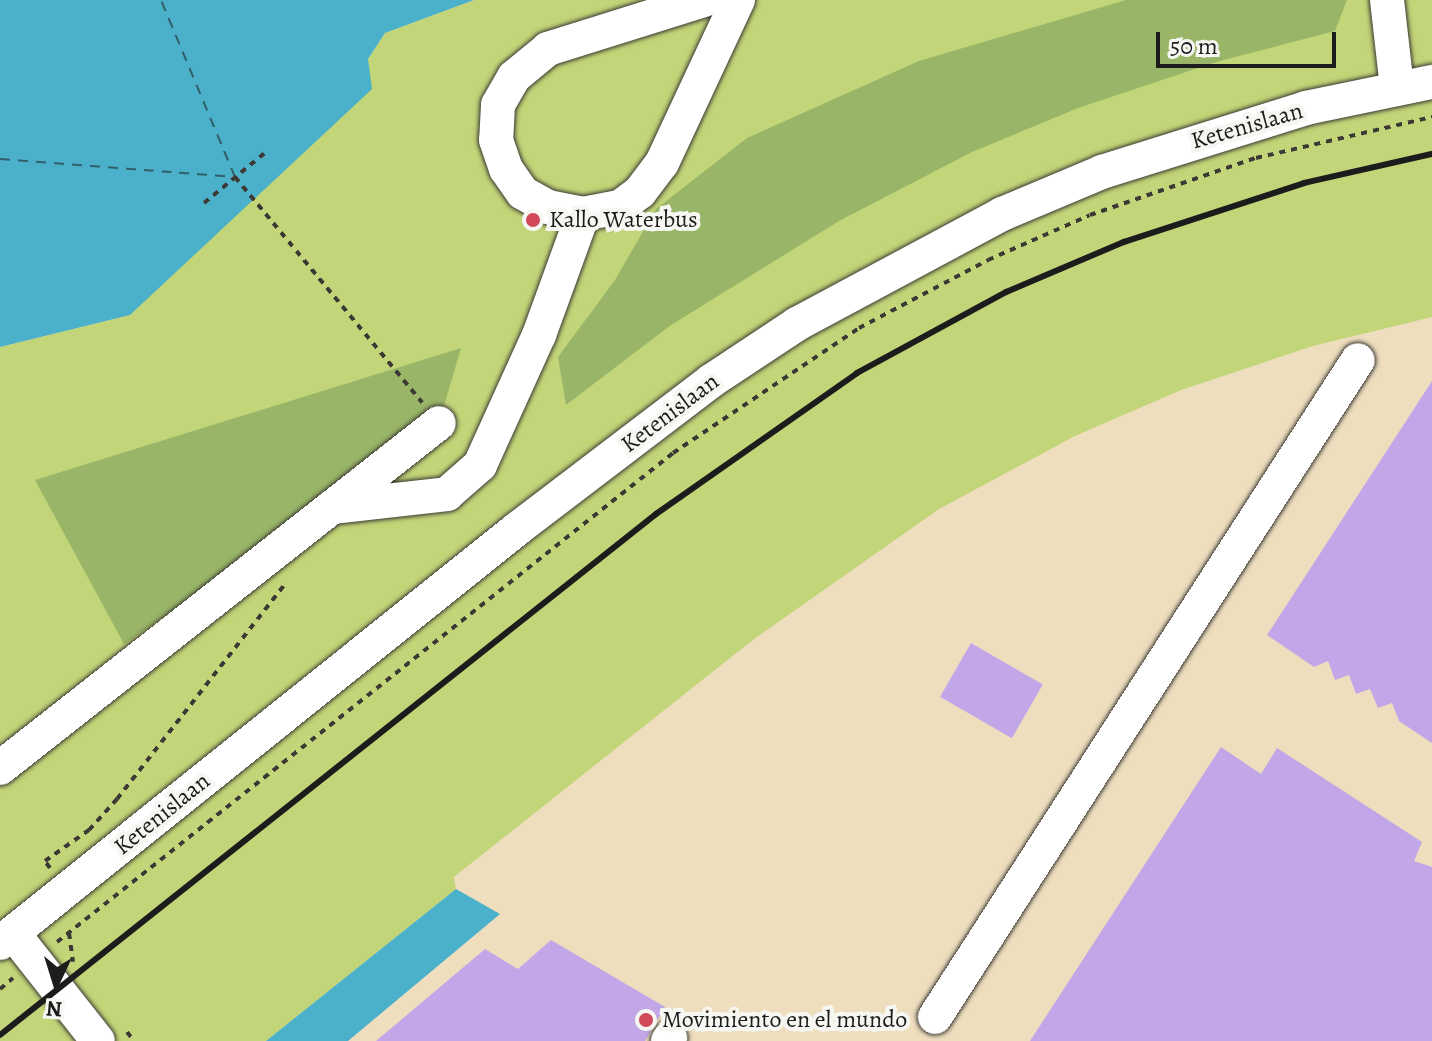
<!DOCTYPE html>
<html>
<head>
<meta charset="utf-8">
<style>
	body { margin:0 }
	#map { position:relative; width:1432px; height:1041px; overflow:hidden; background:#eedebe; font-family:Alegreya,serif }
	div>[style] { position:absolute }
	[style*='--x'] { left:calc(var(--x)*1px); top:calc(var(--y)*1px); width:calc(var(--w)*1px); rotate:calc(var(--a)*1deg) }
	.green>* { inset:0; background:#c2d578 }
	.forest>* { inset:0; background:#99b668 }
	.water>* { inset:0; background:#4bb1ca }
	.ferry>* { height:2px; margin-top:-1px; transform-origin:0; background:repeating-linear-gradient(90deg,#315f6a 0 10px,transparent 0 18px) }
	.building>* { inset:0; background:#c2a7e8; transform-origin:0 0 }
	.path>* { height:4px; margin-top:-2px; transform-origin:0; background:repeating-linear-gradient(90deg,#3c3934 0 6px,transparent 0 12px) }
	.roads { filter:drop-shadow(0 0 2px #3c3934) drop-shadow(0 0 2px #3c3934) }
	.minor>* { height:34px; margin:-17px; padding:0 17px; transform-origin:17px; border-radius:17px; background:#fff }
	.rail>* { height:6px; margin:-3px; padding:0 3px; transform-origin:3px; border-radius:3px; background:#1c1c1c }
	.dots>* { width:22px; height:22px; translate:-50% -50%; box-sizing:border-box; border:4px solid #f6f6f2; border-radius:50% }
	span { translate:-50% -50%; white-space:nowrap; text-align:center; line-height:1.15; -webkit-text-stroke:8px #f6f6f2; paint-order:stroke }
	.street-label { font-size:24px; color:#1c1c1c }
	.poi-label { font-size:24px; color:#1c1c1c }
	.left { translate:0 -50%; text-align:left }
	.north { position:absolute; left:16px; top:945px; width:80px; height:80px; -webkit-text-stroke:6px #f6f6f2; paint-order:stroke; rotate:184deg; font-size:22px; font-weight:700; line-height:32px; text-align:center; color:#1c1c1c }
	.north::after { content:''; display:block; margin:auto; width:28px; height:36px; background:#1c1c1c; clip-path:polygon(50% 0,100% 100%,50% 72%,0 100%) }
	.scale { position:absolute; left:1156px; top:32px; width:180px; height:36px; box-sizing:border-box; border:4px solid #1c1c1c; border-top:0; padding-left:10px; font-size:24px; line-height:28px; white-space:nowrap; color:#1c1c1c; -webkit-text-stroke:6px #f6f6f2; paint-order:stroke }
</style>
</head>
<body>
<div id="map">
	<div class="green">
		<i style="clip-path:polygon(474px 0,1432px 0,1432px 317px,1313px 346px,1181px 390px,1075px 436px,939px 509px,754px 639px,454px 877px,456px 889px,266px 1041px,0 1041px,0 347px,130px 315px,368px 74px,368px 59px,385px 33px)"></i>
	</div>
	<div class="forest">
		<i style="clip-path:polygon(1126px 0,1347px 0,1335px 31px,1216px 62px,1078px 108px,972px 152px,839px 221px,671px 325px,566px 405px,558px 357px,615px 280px,656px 209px,747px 138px,919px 61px)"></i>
		<i style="clip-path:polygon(461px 348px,439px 423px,124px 644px,35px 480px)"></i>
	</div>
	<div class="water">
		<i style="clip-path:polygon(0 0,474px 0,385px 33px,368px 59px,372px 89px,130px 315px,0 347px)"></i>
		<i style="clip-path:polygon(456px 889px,500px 914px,348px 1041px,266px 1041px)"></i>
	</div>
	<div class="ferry">
		<i style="--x:0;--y:159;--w:236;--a:4.4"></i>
		<i style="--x:235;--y:177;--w:192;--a:-112.7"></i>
	</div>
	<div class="building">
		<i style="clip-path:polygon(1432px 381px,1432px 743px,1399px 721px,1392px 703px,1378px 708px,1370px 689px,1356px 694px,1349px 675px,1335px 680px,1328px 661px,1314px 667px,1267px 635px)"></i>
		<i style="left:971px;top:643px;width:83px;height:62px;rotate:30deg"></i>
		<i style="clip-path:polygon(1221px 747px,1261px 774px,1277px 748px,1422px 842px,1414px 861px,1432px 867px,1432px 1041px,1030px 1041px)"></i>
		<i style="clip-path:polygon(551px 940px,665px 1007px,645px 1041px,376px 1041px,485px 949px,518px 969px)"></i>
	</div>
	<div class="path">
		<i style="--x:235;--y:177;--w:293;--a:50.3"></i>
		<i style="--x:204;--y:203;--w:82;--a:-39.5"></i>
		<i style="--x:50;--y:868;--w:9;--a:-126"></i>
		<i style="--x:45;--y:861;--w:54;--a:-35.2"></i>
		<i style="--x:89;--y:830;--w:42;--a:-47.9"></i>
		<i style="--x:117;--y:799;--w:271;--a:-52"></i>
		<i style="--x:69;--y:933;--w:29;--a:82"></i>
		<i style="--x:57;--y:942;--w:786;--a:-38.44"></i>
		<i style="--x:673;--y:453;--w:224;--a:-33.9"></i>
		<i style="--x:859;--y:328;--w:146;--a:-27.8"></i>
		<i style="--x:988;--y:260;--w:111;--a:-23.8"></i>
		<i style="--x:1090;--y:215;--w:176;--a:-19"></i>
		<i style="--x:1256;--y:158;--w:181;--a:-13.1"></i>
		<i style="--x:0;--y:989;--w:17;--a:-40"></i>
		<i style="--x:127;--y:1032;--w:11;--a:52"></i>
	</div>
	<div class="roads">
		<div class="minor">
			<i style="--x:704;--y:0;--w:164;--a:162.6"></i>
			<i style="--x:548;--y:49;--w:44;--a:140.5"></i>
			<i style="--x:514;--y:77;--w:32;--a:120"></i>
			<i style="--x:498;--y:105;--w:35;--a:93"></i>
			<i style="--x:496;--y:140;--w:31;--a:71"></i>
			<i style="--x:506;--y:169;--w:29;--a:55"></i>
			<i style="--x:523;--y:193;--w:29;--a:29"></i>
			<i style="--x:548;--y:207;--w:36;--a:11"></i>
			<i style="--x:583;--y:214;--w:38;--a:-11"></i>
			<i style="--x:620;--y:207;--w:25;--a:-37"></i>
			<i style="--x:640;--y:192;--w:36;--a:-53"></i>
			<i style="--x:662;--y:163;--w:180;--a:-65"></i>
			<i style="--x:1387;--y:0;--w:89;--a:83.5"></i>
			<i style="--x:332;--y:507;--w:116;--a:-6.4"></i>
			<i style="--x:447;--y:494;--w:44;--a:-41.3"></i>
			<i style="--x:480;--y:465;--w:143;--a:-65.6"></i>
			<i style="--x:539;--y:335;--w:129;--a:-70"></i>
			<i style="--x:0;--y:768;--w:558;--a:-38.16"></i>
			<i style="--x:13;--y:933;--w:137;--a:51.8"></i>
			<i style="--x:0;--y:943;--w:662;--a:-38.69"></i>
			<i style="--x:517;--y:529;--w:244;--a:-37.3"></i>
			<i style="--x:711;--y:381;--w:103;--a:-33.5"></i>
			<i style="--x:797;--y:324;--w:233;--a:-28.2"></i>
			<i style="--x:1002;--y:214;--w:108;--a:-22.8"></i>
			<i style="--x:1102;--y:172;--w:214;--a:-17.4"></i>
			<i style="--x:1306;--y:108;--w:129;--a:-11.7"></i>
			<i style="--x:935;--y:1017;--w:781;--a:-57.23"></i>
			<i style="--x:668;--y:1041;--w:4;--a:-56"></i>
		</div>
	</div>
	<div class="rail">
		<i style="--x:0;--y:1035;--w:838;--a:-38.46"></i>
		<i style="--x:656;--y:514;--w:246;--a:-35"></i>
		<i style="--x:857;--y:373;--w:170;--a:-28.5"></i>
		<i style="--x:1006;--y:292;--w:128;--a:-23"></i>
		<i style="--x:1124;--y:242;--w:189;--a:-18.1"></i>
		<i style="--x:1304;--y:183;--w:131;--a:-12.8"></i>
	</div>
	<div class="dots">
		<i style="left:533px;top:220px;background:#d1495b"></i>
		<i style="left:646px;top:1020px;background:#d1495b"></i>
	</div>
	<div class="street-label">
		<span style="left:1247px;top:126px;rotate:-16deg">Ketenislaan</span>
		<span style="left:670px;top:413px;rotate:-37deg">Ketenislaan</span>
		<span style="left:162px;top:814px;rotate:-39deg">Ketenislaan</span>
	</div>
	<div class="poi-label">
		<span class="left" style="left:549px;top:220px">Kallo Waterbus</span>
		<span class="left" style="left:662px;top:1020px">Movimiento en el mundo</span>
	</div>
	<div class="north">N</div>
	<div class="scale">50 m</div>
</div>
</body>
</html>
